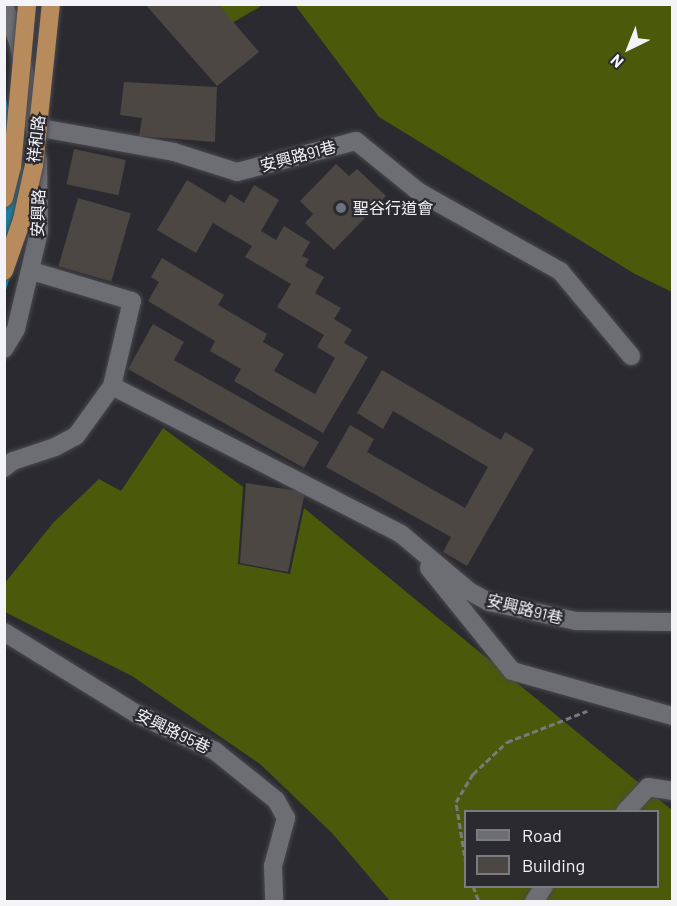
<!DOCTYPE html>
<html>
<head>
<meta charset="utf-8">
<style>
	body { margin:0 }
	#map { position:relative; width:677px; height:906px; overflow:hidden; background:#2a2a30; font-family:Barlow,"Noto Sans TC",sans-serif }
	div>[style] { position:absolute }
	[style*='--x'] { left:calc(var(--x)*1px); top:calc(var(--y)*1px); width:calc(var(--w)*1px); rotate:calc(var(--a)*1deg) }
	.forest>* { inset:0; background:#4b590a }
	.water>* { inset:0; background:#1883a1 }
	.building>* { inset:0; background:#4d4743; transform-origin:0 0 }
	.path>* { height:3px; margin-top:-1.5px; transform-origin:0; background:repeating-linear-gradient(90deg,#79797e 0 6px,transparent 0 9px) }
	.roads { filter:drop-shadow(0 0 2px #49494e) drop-shadow(0 0 2px #49494e) }
	.minor>* { height:18px; margin:-9px; padding:0 9px; transform-origin:9px; border-radius:9px; background:#6d6d74 }
	.bridges { filter:drop-shadow(0 0 2px #49494e) drop-shadow(0 0 2px #49494e) }
	.major-bridge>* { height:18px; margin:-9px; padding:0 9px; transform-origin:9px; border-radius:9px; background:#b78b5b }
	.dots>* { width:16px; height:16px; translate:-50% -50%; box-sizing:border-box; border:3px solid #2a2a30; border-radius:50% }
	span { translate:-50% -50%; white-space:nowrap; text-align:center; line-height:1.15; -webkit-text-stroke:4.5px #2a2a30; paint-order:stroke }
	.street-label { font-size:16px; color:#f4f4f8 }
	.poi-label { font-size:16px; color:#f4f4f8 }
	.left { translate:0 -50%; text-align:left }
	.frame { position:absolute; inset:0; border:6px solid #f4f4f8; pointer-events:none }
	.legend { position:absolute; left:464px; top:810px; width:195px; height:78px; box-sizing:border-box; background:#2a2a30; border:2px solid #7b7b80; margin:0; padding:8px 10px; list-style:none; font-size:18px; color:#f4f4f8 }
	.legend li { display:flex; align-items:center; gap:12px; height:30px }
	.legend b { width:30px; border:2px solid #7b7b80 }
	.north { position:absolute; left:599px; top:18px; width:60px; height:60px; -webkit-text-stroke:4px #2a2a30; paint-order:stroke; rotate:223deg; font-size:16px; font-weight:700; line-height:24px; text-align:center; color:#f4f4f8 }
	.north::after { content:''; display:block; margin:auto; width:21px; height:27px; background:#f4f4f8; clip-path:polygon(50% 0,100% 100%,50% 72%,0 100%) }
</style>
</head>
<body>
<div id="map">
	<div class="forest">
		<i style="clip-path:polygon(219px 5px,263px 5px,232px 23px)"></i>
		<i style="clip-path:polygon(295px 5px,672px 5px,672px 292px,635px 274px,379px 117px)"></i>
		<i style="clip-path:polygon(evenodd,163px 428px,243px 487px,238px 564px,290px 574px,304px 508px,672px 810px,672px 901px,390px 901px,332px 833px,260px 764px,132px 676px,5px 612px,4px 584px,53px 523px,99px 479px,121px 491px,163px 428px,466px 812px,658px 812px,658px 886px,466px 886px,466px 812px)"></i>
	</div>
	<div class="water">
		<i style="clip-path:polygon(4px 91px,26px 178px,25px 230px,5px 293px)"></i>
	</div>
	<div class="building">
		<i style="clip-path:polygon(145px 4px,218px 4px,259px 52px,217px 86px)"></i>
		<i style="clip-path:polygon(124px 82px,217px 87px,215px 142px,139px 136px,142px 118px,120px 115px)"></i>
		<i style="left:74px;top:149px;width:53px;height:36px;rotate:12deg"></i>
		<i style="clip-path:polygon(336px 164px,349px 176px,357px 169px,386px 196px,334px 250px,305px 223px,313px 214px,300px 201px)"></i>
		<i style="clip-path:polygon(187px 180px,225px 203px,230px 194px,244px 203px,254px 185px,279px 200px,261px 231px,276px 240px,284px 226px,310px 242px,302px 256px,309px 259px,305px 266px,324px 277px,315px 293px,341px 308px,334px 319px,352px 330px,344px 343px,368px 357px,323px 433px,234px 381px,241px 369px,210px 351px,215px 341px,148px 301px,159px 282px,151px 277px,162px 258px,224px 295px,218px 305px,267px 334px,263px 342px,284px 354px,274px 371px,315px 394px,335px 358px,317px 347px,324px 335px,277px 307px,291px 284px,245px 257px,252px 246px,213px 223px,196px 253px,157px 230px)"></i>
		<i style="left:78px;top:198px;width:55px;height:71px;rotate:16deg"></i>
		<i style="clip-path:polygon(153px 324px,184px 342px,174px 360px,319px 442px,304px 468px,128px 369px)"></i>
		<i style="clip-path:polygon(382px 370px,501px 440px,505px 432px,534px 449px,467px 566px,443px 552px,451px 537px,326px 467px,350px 425px,374px 439px,367px 452px,465px 508px,488px 467px,393px 411px,383px 429px,357px 413px)"></i>
		<i style="clip-path:polygon(246px 483px,305px 492px,288px 572px,240px 563px)"></i>
	</div>
	<div class="path">
		<i style="--x:466;--y:864;--w:63;--a:-99.2"></i>
		<i style="--x:456;--y:802;--w:33;--a:-59"></i>
		<i style="--x:473;--y:774;--w:47;--a:-43.3"></i>
		<i style="--x:507;--y:742;--w:86;--a:-21.2"></i>
		<i style="--x:473;--y:886;--w:17;--a:69"></i>
	</div>
	<div class="roads">
		<div class="minor">
			<i style="--x:4;--y:5;--w:39;--a:69"></i>
			<i style="--x:18;--y:41;--w:89;--a:78.9"></i>
			<i style="--x:35;--y:127;--w:141;--a:10.2"></i>
			<i style="--x:174;--y:152;--w:66;--a:17.6"></i>
			<i style="--x:237;--y:172;--w:123;--a:-14.6"></i>
			<i style="--x:356;--y:141;--w:81;--a:39"></i>
			<i style="--x:419;--y:192;--w:162;--a:29.3"></i>
			<i style="--x:560;--y:271;--w:111;--a:50.1"></i>
			<i style="--x:4;--y:349;--w:23;--a:-59"></i>
			<i style="--x:16;--y:329;--w:100;--a:-76.7"></i>
			<i style="--x:39;--y:232;--w:73;--a:-90.8"></i>
			<i style="--x:112;--y:386;--w:325;--a:27.1"></i>
			<i style="--x:401;--y:534;--w:89;--a:40"></i>
			<i style="--x:469;--y:591;--w:23;--a:29"></i>
			<i style="--x:489;--y:602;--w:89;--a:12.3"></i>
			<i style="--x:576;--y:621;--w:96;--a:0.6"></i>
			<i style="--x:4;--y:468;--w:11;--a:-38"></i>
			<i style="--x:13;--y:461;--w:44;--a:-18.4"></i>
			<i style="--x:55;--y:447;--w:24;--a:-28"></i>
			<i style="--x:76;--y:436;--w:62;--a:-54.2"></i>
			<i style="--x:112;--y:386;--w:87;--a:-76.8"></i>
			<i style="--x:132;--y:301;--w:104;--a:-163.3"></i>
			<i style="--x:429;--y:568;--w:132;--a:51.1"></i>
			<i style="--x:512;--y:671;--w:166;--a:15.7"></i>
			<i style="--x:4;--y:632;--w:154;--a:31.7"></i>
			<i style="--x:135;--y:713;--w:89;--a:25.4"></i>
			<i style="--x:215;--y:751;--w:78;--a:38.8"></i>
			<i style="--x:276;--y:800;--w:21;--a:61"></i>
			<i style="--x:286;--y:818;--w:50;--a:105.2"></i>
			<i style="--x:273;--y:866;--w:36;--a:88"></i>
			<i style="--x:625;--y:812;--w:34;--a:-47"></i>
			<i style="--x:648;--y:787;--w:24;--a:9"></i>
			<i style="--x:534;--y:902;--w:19;--a:-58"></i>
		</div>
	</div>
	<div class="bridges">
		<div class="major-bridge">
			<i style="--x:4;--y:198;--w:32;--a:-76"></i>
			<i style="--x:12;--y:167;--w:164;--a:-84.7"></i>
			<i style="--x:4;--y:271;--w:54;--a:-70.6"></i>
			<i style="--x:22;--y:220;--w:56;--a:-77.7"></i>
			<i style="--x:34;--y:165;--w:162;--a:-84"></i>
		</div>
	</div>
	<div class="dots">
		<i style="left:341px;top:208px;background:#6b7280"></i>
	</div>
	<div class="street-label">
		<span style="left:36px;top:139px;rotate:-83deg">祥和路</span>
		<span style="left:298px;top:156px;rotate:-15deg">安興路91巷</span>
		<span style="left:38px;top:213px;rotate:-88deg">安興路</span>
		<span style="left:525px;top:609px;rotate:14deg">安興路91巷</span>
		<span style="left:173px;top:731px;rotate:26deg">安興路95巷</span>
	</div>
	<div class="poi-label">
		<span class="left" style="left:353px;top:208px">聖谷行道會</span>
	</div>
	<div class="frame"></div>
	<ul class="legend">
	<li><b style="height:8px;background:#6d6d74"></b>Road</li>
	<li><b style="height:16px;background:#4d4743"></b>Building</li>
	</ul>
	<div class="north">N</div>
</div>
</body>
</html>
